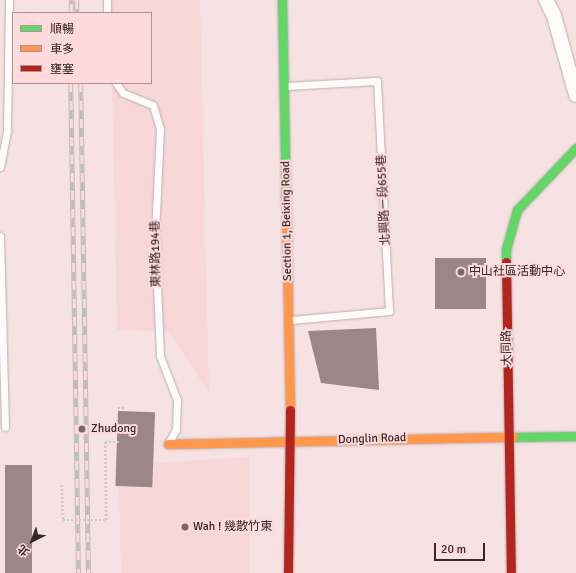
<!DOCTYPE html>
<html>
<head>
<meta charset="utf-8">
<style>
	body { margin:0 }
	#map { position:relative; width:576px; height:573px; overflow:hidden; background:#f6e2e3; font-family:Signika,"Noto Sans TC",sans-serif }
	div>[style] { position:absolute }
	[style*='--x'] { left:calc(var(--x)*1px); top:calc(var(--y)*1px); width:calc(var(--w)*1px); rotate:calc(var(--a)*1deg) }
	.built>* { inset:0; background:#f8d7d9 }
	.building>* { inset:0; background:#9b8688; transform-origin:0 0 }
	.path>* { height:2.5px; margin-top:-1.25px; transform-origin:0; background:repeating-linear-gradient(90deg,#d0c8c8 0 2px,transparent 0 4px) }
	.roads { filter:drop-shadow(0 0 1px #beaeaf) drop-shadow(0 0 1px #beaeaf) }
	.lane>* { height:7px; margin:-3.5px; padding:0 3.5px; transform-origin:3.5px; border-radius:3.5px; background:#fefbfb }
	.street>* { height:14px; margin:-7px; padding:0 7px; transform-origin:7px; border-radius:7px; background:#fefbfb }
	.fast>* { height:9px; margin:-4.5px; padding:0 4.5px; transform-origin:4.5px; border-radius:4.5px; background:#63d668 }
	.slow>* { height:9px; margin:-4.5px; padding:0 4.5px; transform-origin:4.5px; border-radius:4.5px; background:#ff974d }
	.jam>* { height:9px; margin:-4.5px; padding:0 4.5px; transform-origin:4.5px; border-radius:4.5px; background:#b3261e }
	.rail>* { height:4.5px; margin-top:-2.25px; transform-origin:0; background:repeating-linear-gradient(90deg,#fedadc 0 9px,#c0bcbc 0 18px); box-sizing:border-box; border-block:1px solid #c0bcbc }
	.path-bridge>* { height:2.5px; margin-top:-1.25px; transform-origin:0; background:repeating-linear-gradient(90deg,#d0c8c8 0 2px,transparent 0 4px) }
	.dots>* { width:11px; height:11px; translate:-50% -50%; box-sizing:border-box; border:2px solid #fedadc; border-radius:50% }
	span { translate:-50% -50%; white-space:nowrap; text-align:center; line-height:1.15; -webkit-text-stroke:4px #fedadc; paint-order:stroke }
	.street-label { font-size:12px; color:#352829 }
	.poi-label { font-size:12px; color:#352829 }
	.left { translate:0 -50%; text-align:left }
	.legend { position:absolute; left:12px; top:12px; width:140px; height:72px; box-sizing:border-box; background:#fedadc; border:1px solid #ae9394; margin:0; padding:5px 7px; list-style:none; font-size:12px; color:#352829 }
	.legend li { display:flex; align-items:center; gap:8px; height:20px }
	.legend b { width:20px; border:1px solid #ae9394 }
	.north { position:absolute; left:12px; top:521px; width:40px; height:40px; -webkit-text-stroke:3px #fedadc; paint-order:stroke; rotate:222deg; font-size:11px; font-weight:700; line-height:16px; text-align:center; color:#352829 }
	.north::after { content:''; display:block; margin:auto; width:14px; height:18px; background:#352829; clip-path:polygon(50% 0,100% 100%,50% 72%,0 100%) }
	.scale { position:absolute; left:434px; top:543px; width:51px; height:18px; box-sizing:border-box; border:2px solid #352829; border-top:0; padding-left:5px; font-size:12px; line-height:14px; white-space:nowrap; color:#352829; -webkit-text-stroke:3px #fedadc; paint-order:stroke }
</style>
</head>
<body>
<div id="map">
	<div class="built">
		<i style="clip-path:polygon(110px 0,200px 0,209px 393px,169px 332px,117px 330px,112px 83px,151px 83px,151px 13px,110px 13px)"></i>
		<i style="clip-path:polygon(249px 457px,250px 573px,121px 573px,119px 486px,154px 487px,154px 463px)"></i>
	</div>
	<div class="building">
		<i style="left:435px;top:258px;width:51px;height:51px"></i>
		<i style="clip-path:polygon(376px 328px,379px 390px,321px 383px,308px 331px)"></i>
		<i style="left:118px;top:411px;width:37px;height:75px;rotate:2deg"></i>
		<i style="left:5px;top:465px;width:27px;height:108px"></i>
	</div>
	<div class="path">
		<i style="--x:118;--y:408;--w:7;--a:0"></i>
		<i style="--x:62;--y:485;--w:35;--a:88"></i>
		<i style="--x:106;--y:520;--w:78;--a:-90.7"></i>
		<i style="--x:105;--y:442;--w:14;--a:0"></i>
	</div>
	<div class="roads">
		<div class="lane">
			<i style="--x:107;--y:0;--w:13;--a:90"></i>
			<i style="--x:116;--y:83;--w:12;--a:55"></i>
			<i style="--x:123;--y:93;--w:32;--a:22"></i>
			<i style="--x:153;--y:105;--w:25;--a:74"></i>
			<i style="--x:160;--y:129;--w:107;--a:92.7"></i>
			<i style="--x:155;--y:236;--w:120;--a:87.6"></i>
			<i style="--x:160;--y:356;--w:47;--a:68.9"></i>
			<i style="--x:177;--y:400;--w:29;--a:92"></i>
			<i style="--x:176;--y:429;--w:15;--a:118"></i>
			<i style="--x:285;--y:86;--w:92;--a:-3.1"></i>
			<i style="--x:377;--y:81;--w:230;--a:87"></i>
			<i style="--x:389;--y:311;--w:98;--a:174.8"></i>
			<i style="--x:0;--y:167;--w:38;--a:-79"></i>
			<i style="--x:7;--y:130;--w:130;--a:-89.1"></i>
			<i style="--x:0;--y:236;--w:191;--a:88.5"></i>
		</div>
		<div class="street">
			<i style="--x:546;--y:0;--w:18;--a:63"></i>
			<i style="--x:554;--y:16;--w:82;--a:74.4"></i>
		</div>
		<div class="fast">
			<i style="--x:282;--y:0;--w:203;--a:88.9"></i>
			<i style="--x:506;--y:262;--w:13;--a:-90"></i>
			<i style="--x:506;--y:249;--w:41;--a:-74.2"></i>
			<i style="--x:517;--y:210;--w:86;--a:-46.4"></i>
			<i style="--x:513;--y:437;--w:63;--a:-0.9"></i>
		</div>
		<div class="slow">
			<i style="--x:286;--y:203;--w:207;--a:88.9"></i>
			<i style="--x:168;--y:444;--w:345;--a:-1.2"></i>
		</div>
		<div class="jam">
			<i style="--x:506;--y:262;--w:311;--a:89.1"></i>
			<i style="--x:288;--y:573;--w:163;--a:-89.3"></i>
		</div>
	</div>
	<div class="rail">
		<i style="--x:77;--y:0;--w:13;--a:90"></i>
		<i style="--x:71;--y:13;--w:13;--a:-90"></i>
		<i style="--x:71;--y:83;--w:490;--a:89.1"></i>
		<i style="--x:81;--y:83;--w:490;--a:89.1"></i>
	</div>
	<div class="path-bridge">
		<i style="--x:63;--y:520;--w:43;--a:0"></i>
	</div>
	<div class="dots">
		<i style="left:461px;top:272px;background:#79696a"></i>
		<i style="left:82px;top:429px;background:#79696a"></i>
		<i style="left:185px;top:527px;background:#79696a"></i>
	</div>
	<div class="street-label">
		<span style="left:384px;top:200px;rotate:-93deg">北興路ㄧ段655巷</span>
		<span style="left:287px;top:221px;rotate:-91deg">Section 1, Beixing Road</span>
		<span style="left:156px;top:254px;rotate:-91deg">東林路194巷</span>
		<span style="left:507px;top:348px;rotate:-91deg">大同路</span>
		<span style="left:372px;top:439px;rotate:-2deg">Donglin Road</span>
	</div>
	<div class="poi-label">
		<span class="left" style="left:469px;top:272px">中山社區活動中心</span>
		<span class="left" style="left:91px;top:429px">Zhudong</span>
		<span class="left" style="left:193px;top:527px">Wah ! 幾散竹東</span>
	</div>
	<ul class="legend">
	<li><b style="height:5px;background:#63d668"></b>順暢</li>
	<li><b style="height:5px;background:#ff974d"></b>車多</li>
	<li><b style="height:5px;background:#b3261e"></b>壅塞</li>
	</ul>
	<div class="north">北</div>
	<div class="scale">20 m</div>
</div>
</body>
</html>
